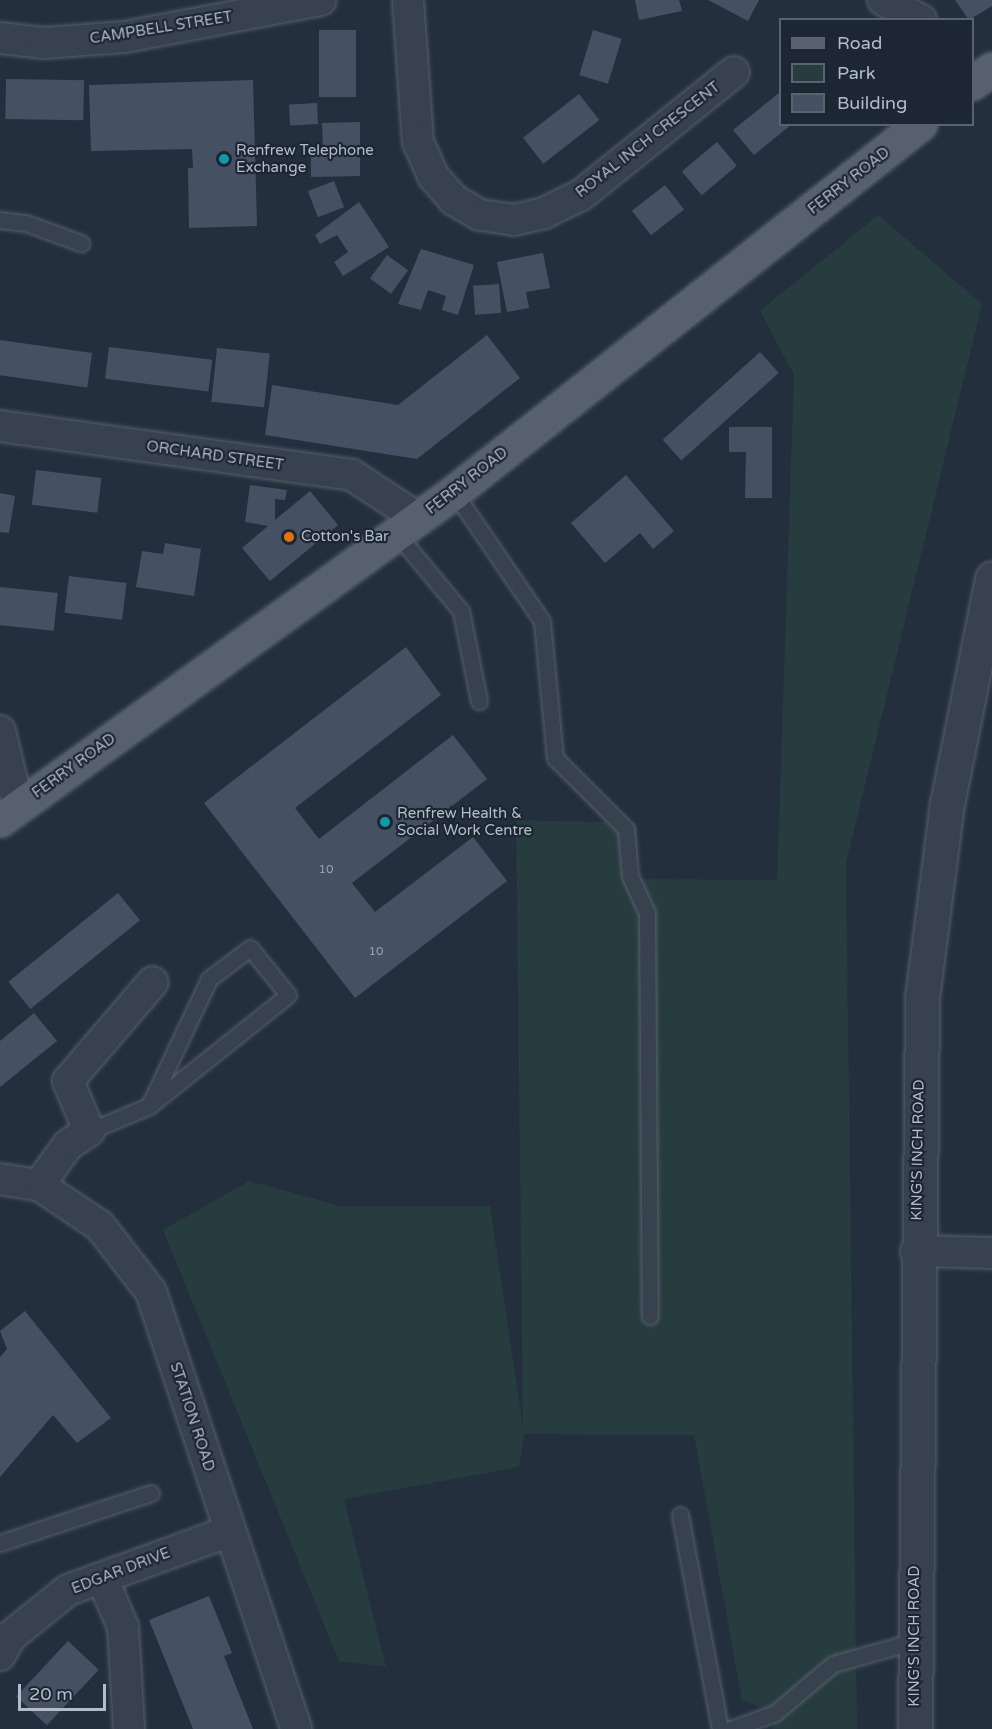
<!DOCTYPE html>
<html>
<head>
<meta charset="utf-8">
<style>
	body { margin:0 }
	#map { position:relative; width:992px; height:1729px; overflow:hidden; background:#242f3e; font-family:"Varela Round",sans-serif }
	div>[style] { position:absolute }
	[style*='--x'] { left:calc(var(--x)*1px); top:calc(var(--y)*1px); width:calc(var(--w)*1px); rotate:calc(var(--a)*1deg) }
	.green>* { inset:0; background:#263c3f }
	.building>* { inset:0; background:#455162; transform-origin:0 0 }
	.roads { filter:drop-shadow(0 0 2px #565f6c) drop-shadow(0 0 2px #565f6c) }
	.service>* { height:15px; margin:-7.5px; padding:0 7.5px; transform-origin:7.5px; border-radius:7.5px; background:#38414e }
	.minor>* { height:30px; margin:-15px; padding:0 15px; transform-origin:15px; border-radius:15px; background:#38414e }
	.tertiary>* { height:33px; margin:-16.5px; padding:0 16.5px; transform-origin:16.5px; border-radius:16.5px; background:#38414e }
	.primary>* { height:33px; margin:-16.5px; padding:0 16.5px; transform-origin:16.5px; border-radius:16.5px; background:#56606e }
	.dots>* { width:16px; height:16px; translate:-50% -50%; box-sizing:border-box; border:3px solid #1d2633; border-radius:50% }
	span { translate:-50% -50%; white-space:nowrap; text-align:center; line-height:1.15; -webkit-text-stroke:4.5px #1d2633; paint-order:stroke }
	.number-label { font-size:12px; color:#98a1af }
	.number-label span { -webkit-text-stroke-width:0 }
	.street-label { font-size:15px; color:#b4bcc9 }
	.poi-label { font-size:15px; color:#b4bcc9 }
	.left { translate:0 -50%; text-align:left }
	.legend { position:absolute; left:779px; top:18px; width:195px; height:108px; box-sizing:border-box; background:#1d2633; border:2px solid #59626f; margin:0; padding:8px 10px; list-style:none; font-size:18px; color:#b4bcc9 }
	.legend li { display:flex; align-items:center; gap:12px; height:30px }
	.legend b { width:30px; border:2px solid #59626f }
	.scale { position:absolute; left:18px; top:1684px; width:88px; height:27px; box-sizing:border-box; border:3px solid #b4bcc9; border-top:0; padding-left:8px; font-size:18px; line-height:21px; white-space:nowrap; color:#b4bcc9; -webkit-text-stroke:4px #1d2633; paint-order:stroke }
</style>
</head>
<body>
<div id="map">
	<div class="green">
		<i style="clip-path:polygon(878px 215px,982px 304px,846px 863px,857px 1729px,772px 1729px,775px 1713px,742px 1700px,694px 1435px,524px 1434px,519px 1467px,344px 1499px,386px 1667px,339px 1661px,163px 1230px,249px 1181px,340px 1206px,490px 1206px,523px 1428px,516px 820px,636px 823px,638px 879px,777px 880px,794px 375px,760px 311px)"></i>
	</div>
	<div class="building">
		<i style="clip-path:polygon(635px 0,679px 0,682px 11px,639px 20px)"></i>
		<i style="clip-path:polygon(708px 0,759px 0,748px 21px)"></i>
		<i style="clip-path:polygon(955px 0,992px 0,992px 6px,969px 20px)"></i>
		<i style="left:319px;top:30px;width:37px;height:67px"></i>
		<i style="left:593px;top:30px;width:30px;height:47px;rotate:17deg"></i>
		<i style="left:6px;top:79px;width:78px;height:40px;rotate:1deg"></i>
		<i style="clip-path:polygon(253px 80px,257px 226px,189px 228px,188px 168px,193px 168px,192px 149px,91px 151px,89px 85px)"></i>
		<i style="clip-path:polygon(780px 92px,780px 124px,792px 124px,754px 155px,733px 130px)"></i>
		<i style="left:579px;top:94px;width:33px;height:71px;rotate:52deg"></i>
		<i style="left:317px;top:103px;width:21px;height:28px;rotate:87deg"></i>
		<i style="clip-path:polygon(360px 122px,360px 176px,311px 177px,311px 151px,323px 151px,322px 123px)"></i>
		<i style="left:717px;top:142px;width:31px;height:46px;rotate:50deg"></i>
		<i style="left:334px;top:181px;width:28px;height:28px;rotate:69deg"></i>
		<i style="left:665px;top:185px;width:31px;height:42px;rotate:52deg"></i>
		<i style="clip-path:polygon(359px 202px,389px 247px,343px 276px,334px 262px,348px 252px,337px 235px,320px 244px,315px 235px)"></i>
		<i style="clip-path:polygon(421px 249px,474px 265px,458px 315px,442px 310px,446px 296px,428px 290px,421px 310px,398px 304px)"></i>
		<i style="clip-path:polygon(543px 253px,550px 288px,526px 292px,529px 308px,507px 312px,497px 262px)"></i>
		<i style="left:387px;top:255px;width:26px;height:29px;rotate:36deg"></i>
		<i style="left:499px;top:284px;width:29px;height:26px;rotate:86deg"></i>
		<i style="clip-path:polygon(487px 335px,520px 378px,417px 459px,265px 435px,272px 385px,398px 405px)"></i>
		<i style="left:0;top:340px;width:93px;height:35px;rotate:8deg"></i>
		<i style="left:109px;top:347px;width:104px;height:32px;rotate:7deg"></i>
		<i style="left:217px;top:348px;width:53px;height:54px;rotate:6deg"></i>
		<i style="left:760px;top:352px;width:28px;height:131px;rotate:48deg"></i>
		<i style="clip-path:polygon(729px 427px,772px 427px,772px 498px,745px 498px,746px 452px,729px 452px)"></i>
		<i style="left:36px;top:470px;width:66px;height:35px;rotate:7deg"></i>
		<i style="clip-path:polygon(626px 475px,674px 531px,653px 549px,640px 533px,605px 563px,571px 523px)"></i>
		<i style="clip-path:polygon(250px 485px,287px 490px,285px 500px,275px 499px,275px 520px,310px 491px,338px 525px,270px 581px,242px 548px,268px 526px,245px 522px)"></i>
		<i style="clip-path:polygon(0 493px,15px 496px,9px 533px,0 532px)"></i>
		<i style="clip-path:polygon(165px 543px,201px 549px,194px 596px,136px 587px,142px 551px,163px 554px)"></i>
		<i style="left:69px;top:576px;width:58px;height:37px;rotate:7deg"></i>
		<i style="left:0;top:587px;width:58px;height:38px;rotate:6deg"></i>
		<i style="clip-path:polygon(406px 647px,441px 695px,295px 808px,319px 839px,453px 735px,487px 779px,352px 883px,375px 912px,473px 837px,507px 881px,355px 998px,204px 803px)"></i>
		<i style="left:118px;top:893px;width:35px;height:141px;rotate:51deg"></i>
		<i style="clip-path:polygon(34px 1013px,57px 1041px,0 1087px,0 1041px)"></i>
		<i style="clip-path:polygon(25px 1311px,111px 1418px,77px 1443px,53px 1415px,0 1477px,0 1357px,7px 1349px,0 1331px)"></i>
		<i style="clip-path:polygon(209px 1596px,232px 1653px,224px 1656px,253px 1729px,193px 1729px,149px 1620px)"></i>
		<i style="left:68px;top:1641px;width:42px;height:76px;rotate:43deg"></i>
	</div>
	<div class="roads">
		<div class="service">
			<i style="--x:0;--y:220;--w:26;--a:7"></i>
			<i style="--x:26;--y:223;--w:59;--a:20"></i>
			<i style="--x:454;--y:492;--w:156;--a:55.7"></i>
			<i style="--x:542;--y:621;--w:138;--a:84.6"></i>
			<i style="--x:555;--y:758;--w:100;--a:45"></i>
			<i style="--x:626;--y:829;--w:47;--a:85.1"></i>
			<i style="--x:630;--y:876;--w:41;--a:65.3"></i>
			<i style="--x:647;--y:913;--w:403;--a:89.6"></i>
			<i style="--x:397;--y:534;--w:100;--a:50.3"></i>
			<i style="--x:461;--y:611;--w:92;--a:78.7"></i>
			<i style="--x:89;--y:1131;--w:65;--a:-22.6"></i>
			<i style="--x:149;--y:1106;--w:140;--a:-64.7"></i>
			<i style="--x:209;--y:979;--w:51;--a:-37.1"></i>
			<i style="--x:250;--y:948;--w:60;--a:51"></i>
			<i style="--x:288;--y:995;--w:178;--a:141.4"></i>
			<i style="--x:680;--y:1515;--w:218;--a:79.4"></i>
			<i style="--x:0;--y:1543;--w:159;--a:-18.3"></i>
			<i style="--x:731;--y:1729;--w:47;--a:-20"></i>
			<i style="--x:775;--y:1713;--w:76;--a:-40.2"></i>
			<i style="--x:833;--y:1664;--w:85;--a:-15.7"></i>
		</div>
		<div class="minor">
			<i style="--x:408;--y:0;--w:142;--a:86"></i>
			<i style="--x:418;--y:142;--w:37;--a:66"></i>
			<i style="--x:433;--y:176;--w:32;--a:49"></i>
			<i style="--x:454;--y:200;--w:30;--a:30"></i>
			<i style="--x:480;--y:215;--w:34;--a:8"></i>
			<i style="--x:514;--y:220;--w:31;--a:-13"></i>
			<i style="--x:544;--y:213;--w:41;--a:-25.9"></i>
			<i style="--x:581;--y:195;--w:196;--a:-38.8"></i>
			<i style="--x:883;--y:0;--w:43;--a:27.8"></i>
			<i style="--x:0;--y:38;--w:44;--a:6.5"></i>
			<i style="--x:44;--y:43;--w:81;--a:-4.2"></i>
			<i style="--x:125;--y:37;--w:199;--a:-10.7"></i>
			<i style="--x:0;--y:426;--w:355;--a:7.9"></i>
			<i style="--x:352;--y:475;--w:80;--a:33.3"></i>
			<i style="--x:0;--y:731;--w:77;--a:76.5"></i>
			<i style="--x:0;--y:1179;--w:39;--a:9"></i>
			<i style="--x:39;--y:1185;--w:73;--a:33.9"></i>
			<i style="--x:100;--y:1226;--w:83;--a:52.3"></i>
			<i style="--x:151;--y:1292;--w:460;--a:71.6"></i>
			<i style="--x:39;--y:1185;--w:49;--a:-54.1"></i>
			<i style="--x:68;--y:1145;--w:25;--a:-34"></i>
			<i style="--x:89;--y:1131;--w:54;--a:-112.8"></i>
			<i style="--x:68;--y:1081;--w:130;--a:-49.4"></i>
			<i style="--x:916;--y:1251;--w:76;--a:1.5"></i>
			<i style="--x:102;--y:1578;--w:53;--a:66.8"></i>
			<i style="--x:123;--y:1627;--w:102;--a:86.6"></i>
			<i style="--x:0;--y:1655;--w:22;--a:-60"></i>
			<i style="--x:11;--y:1636;--w:73;--a:-38.9"></i>
			<i style="--x:68;--y:1590;--w:172;--a:-20"></i>
		</div>
		<div class="tertiary">
			<i style="--x:915;--y:1729;--w:731;--a:-89.45"></i>
			<i style="--x:922;--y:998;--w:196;--a:-82.7"></i>
			<i style="--x:947;--y:804;--w:230;--a:-78.7"></i>
		</div>
		<div class="primary">
			<i style="--x:972;--y:83;--w:24;--a:-35"></i>
			<i style="--x:0;--y:820;--w:560;--a:-35.85"></i>
			<i style="--x:454;--y:492;--w:594;--a:-38.3"></i>
		</div>
	</div>
	<div class="dots">
		<i style="left:224px;top:159px;background:#0f9aa8"></i>
		<i style="left:289px;top:537px;background:#e8710a"></i>
		<i style="left:385px;top:822px;background:#0f9aa8"></i>
	</div>
	<div class="number-label">
		<span style="left:326px;top:870px">10</span>
		<span style="left:376px;top:952px">10</span>
	</div>
	<div class="street-label">
		<span style="left:161px;top:28px;rotate:-9deg">CAMPBELL STREET</span>
		<span style="left:648px;top:140px;rotate:-38deg">ROYAL INCH CRESCENT</span>
		<span style="left:849px;top:181px;rotate:-38deg">FERRY ROAD</span>
		<span style="left:215px;top:456px;rotate:8deg">ORCHARD STREET</span>
		<span style="left:467px;top:481px;rotate:-38deg">FERRY ROAD</span>
		<span style="left:74px;top:766px;rotate:-36deg">FERRY ROAD</span>
		<span style="left:918px;top:1150px;rotate:-89deg">KING'S INCH ROAD</span>
		<span style="left:192px;top:1417px;rotate:72deg">STATION ROAD</span>
		<span style="left:121px;top:1571px;rotate:-21deg">EDGAR DRIVE</span>
		<span style="left:915px;top:1636px;rotate:-90deg">KING'S INCH ROAD</span>
	</div>
	<div class="poi-label">
		<span class="left" style="left:236px;top:159px">Renfrew Telephone<br>Exchange</span>
		<span class="left" style="left:301px;top:537px">Cotton's Bar</span>
		<span class="left" style="left:397px;top:822px">Renfrew Health &amp;<br>Social Work Centre</span>
	</div>
	<ul class="legend">
	<li><b style="height:8px;background:#56606e"></b>Road</li>
	<li><b style="height:16px;background:#263c3f"></b>Park</li>
	<li><b style="height:16px;background:#455162"></b>Building</li>
	</ul>
	<div class="scale">20 m</div>
</div>
</body>
</html>
